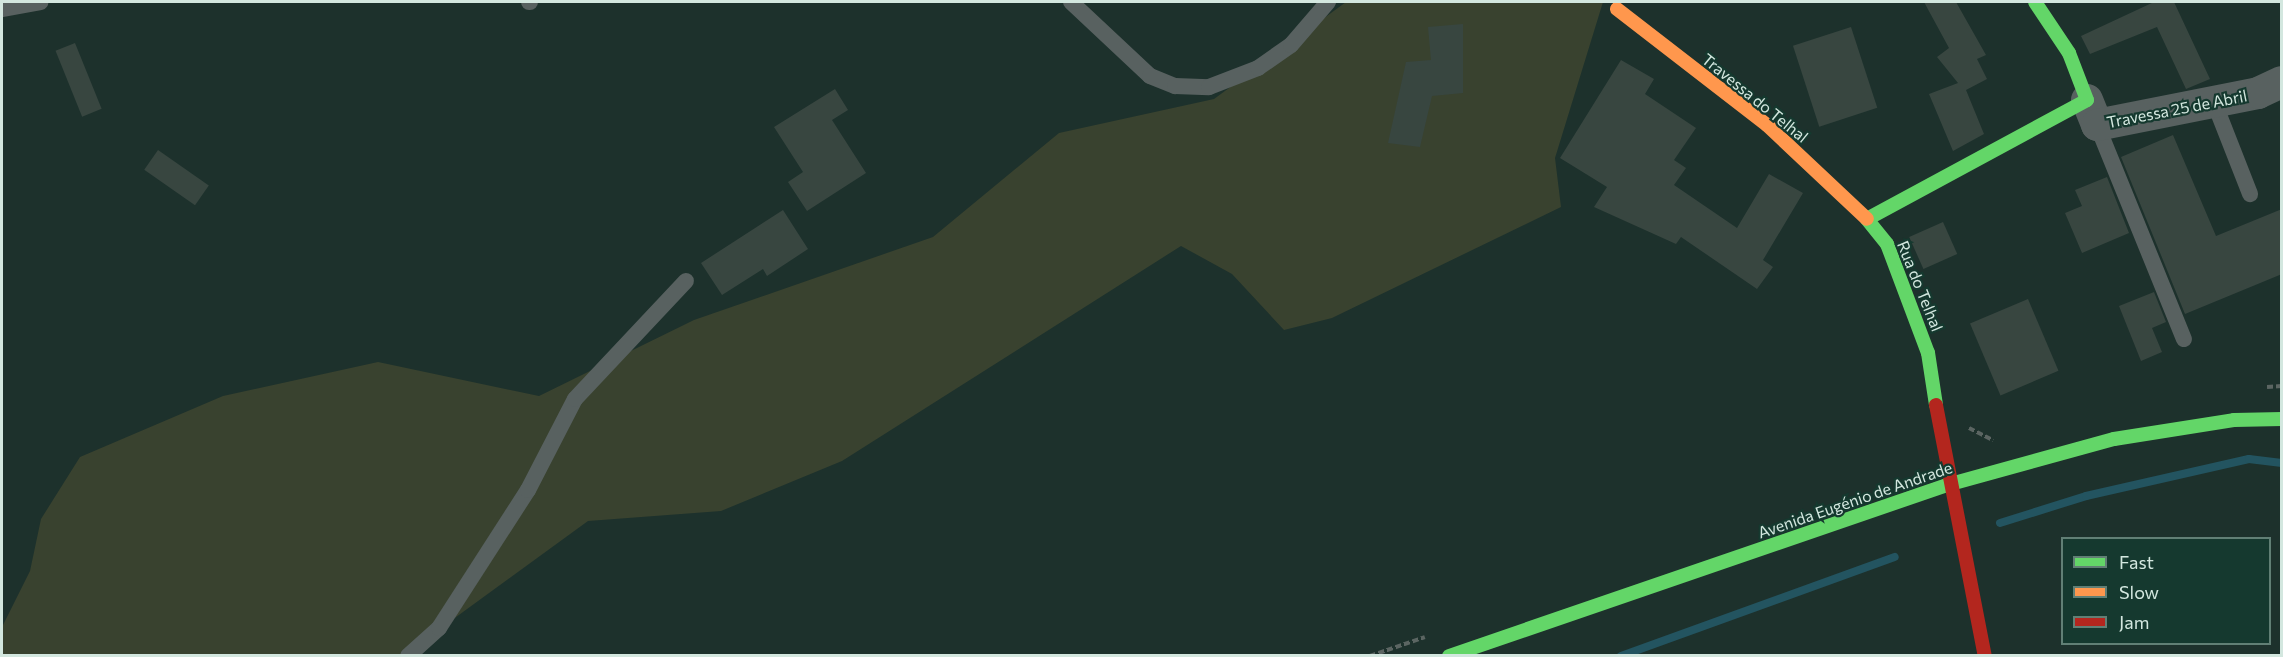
<!DOCTYPE html>
<html>
<head>
<meta charset="utf-8">
<style>
	body { margin:0 }
	#map { position:relative; width:2283px; height:657px; overflow:hidden; background:#1d312c; font-family:Commissioner,sans-serif }
	div>[style] { position:absolute }
	[style*='--x'] { left:calc(var(--x)*1px); top:calc(var(--y)*1px); width:calc(var(--w)*1px); rotate:calc(var(--a)*1deg) }
	.green>* { inset:0; background:#39422f }
	.stream>* { height:8px; margin:-4px; padding:0 4px; transform-origin:4px; border-radius:4px; background:#235460 }
	.building>* { inset:0; background:#384640; transform-origin:0 0 }
	.path>* { height:4px; margin-top:-2px; transform-origin:0; background:repeating-linear-gradient(90deg,#5b6562 0 6px,transparent 0 9px) }
	.lane>* { height:16px; margin:-8px; padding:0 8px; transform-origin:8px; border-radius:8px; background:#586160 }
	.street>* { height:32px; margin:-16px; padding:0 16px; transform-origin:16px; border-radius:16px; background:#586160 }
	.fast>* { height:14px; margin:-7px; padding:0 7px; transform-origin:7px; border-radius:7px; background:#63d668 }
	.slow>* { height:14px; margin:-7px; padding:0 7px; transform-origin:7px; border-radius:7px; background:#ff974d }
	.jam>* { height:14px; margin:-7px; padding:0 7px; transform-origin:7px; border-radius:7px; background:#b3261e }
	span { translate:-50% -50%; white-space:nowrap; text-align:center; line-height:1.15; -webkit-text-stroke:4.5px #15392f; paint-order:stroke }
	.street-label { font-size:16px; color:#d3e7df }
	.frame { position:absolute; inset:0; border:3px solid #d3e7df; pointer-events:none }
	.legend { position:absolute; left:2061px; top:537px; width:210px; height:108px; box-sizing:border-box; background:#15392f; border:2px solid #617f75; margin:0; padding:8px 10px; list-style:none; font-size:18px; color:#d3e7df }
	.legend li { display:flex; align-items:center; gap:12px; height:30px }
	.legend b { width:30px; border:2px solid #617f75 }
</style>
</head>
<body>
<div id="map">
	<div class="green">
		<i style="clip-path:polygon(1346px 2px,1603px 2px,1555px 158px,1561px 207px,1332px 318px,1284px 330px,1232px 274px,1181px 246px,842px 461px,721px 511px,588px 521px,404px 655px,2px 655px,2px 627px,30px 571px,41px 519px,80px 457px,223px 396px,378px 362px,539px 396px,694px 320px,933px 237px,1059px 133px,1214px 99px)"></i>
	</div>
	<div class="stream">
		<i style="--x:2000;--y:523;--w:90;--a:-17.4"></i>
		<i style="--x:2086;--y:496;--w:167;--a:-12.8"></i>
		<i style="--x:2249;--y:459;--w:33;--a:7"></i>
		<i style="--x:1621;--y:656;--w:291;--a:-19.9"></i>
	</div>
	<div class="building">
		<i style="clip-path:polygon(1924px 2px,1956px 2px,1986px 55px,1977px 59px,1987px 79px,1966px 90px,1984px 134px,1953px 151px,1929px 94px,1958px 83px,1937px 57px,1949px 48px)"></i>
		<i style="clip-path:polygon(2154px 2px,2174px 2px,2210px 79px,2186px 89px,2157px 27px,2090px 54px,2081px 36px)"></i>
		<i style="clip-path:polygon(1463px 24px,1463px 93px,1432px 96px,1420px 147px,1388px 143px,1406px 62px,1431px 60px,1428px 27px)"></i>
		<i style="left:1851px;top:27px;width:85px;height:61px;rotate:72deg"></i>
		<i style="left:75px;top:43px;width:71px;height:21px;rotate:68deg"></i>
		<i style="clip-path:polygon(1621px 60px,1654px 79px,1645px 94px,1696px 128px,1674px 160px,1686px 168px,1674px 185px,1737px 228px,1769px 174px,1803px 193px,1763px 260px,1773px 267px,1757px 289px,1681px 237px,1676px 244px,1594px 207px,1607px 187px,1560px 158px)"></i>
		<i style="clip-path:polygon(835px 89px,848px 110px,832px 120px,866px 173px,807px 211px,788px 182px,803px 172px,774px 127px)"></i>
		<i style="clip-path:polygon(2173px 135px,2216px 236px,2282px 209px,2282px 274px,2185px 314px,2121px 157px)"></i>
		<i style="left:158px;top:150px;width:62px;height:24px;rotate:35deg"></i>
		<i style="clip-path:polygon(2107px 177px,2129px 233px,2082px 253px,2065px 213px,2082px 206px,2075px 190px)"></i>
		<i style="clip-path:polygon(783px 210px,808px 249px,767px 276px,763px 269px,722px 295px,701px 263px)"></i>
		<i style="left:1943px;top:222px;width:35px;height:37px;rotate:66deg"></i>
		<i style="clip-path:polygon(2154px 292px,2166px 322px,2152px 328px,2162px 352px,2141px 361px,2119px 306px)"></i>
		<i style="left:2028px;top:299px;width:78px;height:63px;rotate:67deg"></i>
	</div>
	<div class="path">
		<i style="--x:2267;--y:387;--w:15;--a:-4"></i>
		<i style="--x:1969;--y:428;--w:27;--a:27"></i>
		<i style="--x:1370;--y:656;--w:58;--a:-19.1"></i>
	</div>
	<div class="lane">
		<i style="--x:529;--y:2;--w:1;--a:0"></i>
		<i style="--x:1071;--y:2;--w:108;--a:43.1"></i>
		<i style="--x:1150;--y:76;--w:27;--a:22"></i>
		<i style="--x:1175;--y:86;--w:34;--a:2"></i>
		<i style="--x:1209;--y:87;--w:53;--a:-21.2"></i>
		<i style="--x:1258;--y:68;--w:40;--a:-34.9"></i>
		<i style="--x:1291;--y:45;--w:57;--a:-49.3"></i>
		<i style="--x:2;--y:9;--w:39;--a:-10"></i>
		<i style="--x:2214;--y:102;--w:99;--a:68.6"></i>
		<i style="--x:2097;--y:125;--w:231;--a:67.9"></i>
		<i style="--x:408;--y:656;--w:42;--a:-42.1"></i>
		<i style="--x:439;--y:628;--w:164;--a:-57.2"></i>
		<i style="--x:528;--y:490;--w:102;--a:-62.7"></i>
		<i style="--x:575;--y:399;--w:162;--a:-46.8"></i>
	</div>
	<div class="street">
		<i style="--x:2087;--y:100;--w:27;--a:68"></i>
		<i style="--x:2097;--y:125;--w:164;--a:-11.2"></i>
		<i style="--x:2258;--y:93;--w:26;--a:-25"></i>
	</div>
	<div class="fast">
		<i style="--x:1936;--y:405;--w:53;--a:-98.7"></i>
		<i style="--x:1928;--y:353;--w:116;--a:-110.6"></i>
		<i style="--x:1887;--y:244;--w:32;--a:-129"></i>
		<i style="--x:1867;--y:219;--w:250;--a:-28.4"></i>
		<i style="--x:2087;--y:100;--w:50;--a:-111"></i>
		<i style="--x:2069;--y:53;--w:61;--a:-123.7"></i>
		<i style="--x:1449;--y:656;--w:527;--a:-18.95"></i>
		<i style="--x:1947;--y:485;--w:173;--a:-15.4"></i>
		<i style="--x:2114;--y:439;--w:121;--a:-9"></i>
		<i style="--x:2234;--y:420;--w:48;--a:-1.2"></i>
	</div>
	<div class="slow">
		<i style="--x:1617;--y:9;--w:190;--a:37.7"></i>
		<i style="--x:1767;--y:125;--w:137;--a:43.2"></i>
	</div>
	<div class="jam">
		<i style="--x:1936;--y:405;--w:256;--a:79"></i>
	</div>
	<div class="street-label">
		<span style="left:1755px;top:98px;rotate:39deg">Travessa do Telhal</span>
		<span style="left:2177px;top:109px;rotate:-11deg">Travessa 25 de Abril</span>
		<span style="left:1920px;top:286px;rotate:68deg">Rua do Telhal</span>
		<span style="left:1855px;top:500px;rotate:-19deg">Avenida Eugénio de Andrade</span>
	</div>
	<div class="frame"></div>
	<ul class="legend">
	<li><b style="height:8px;background:#63d668"></b>Fast</li>
	<li><b style="height:8px;background:#ff974d"></b>Slow</li>
	<li><b style="height:8px;background:#b3261e"></b>Jam</li>
	</ul>
</div>
</body>
</html>
